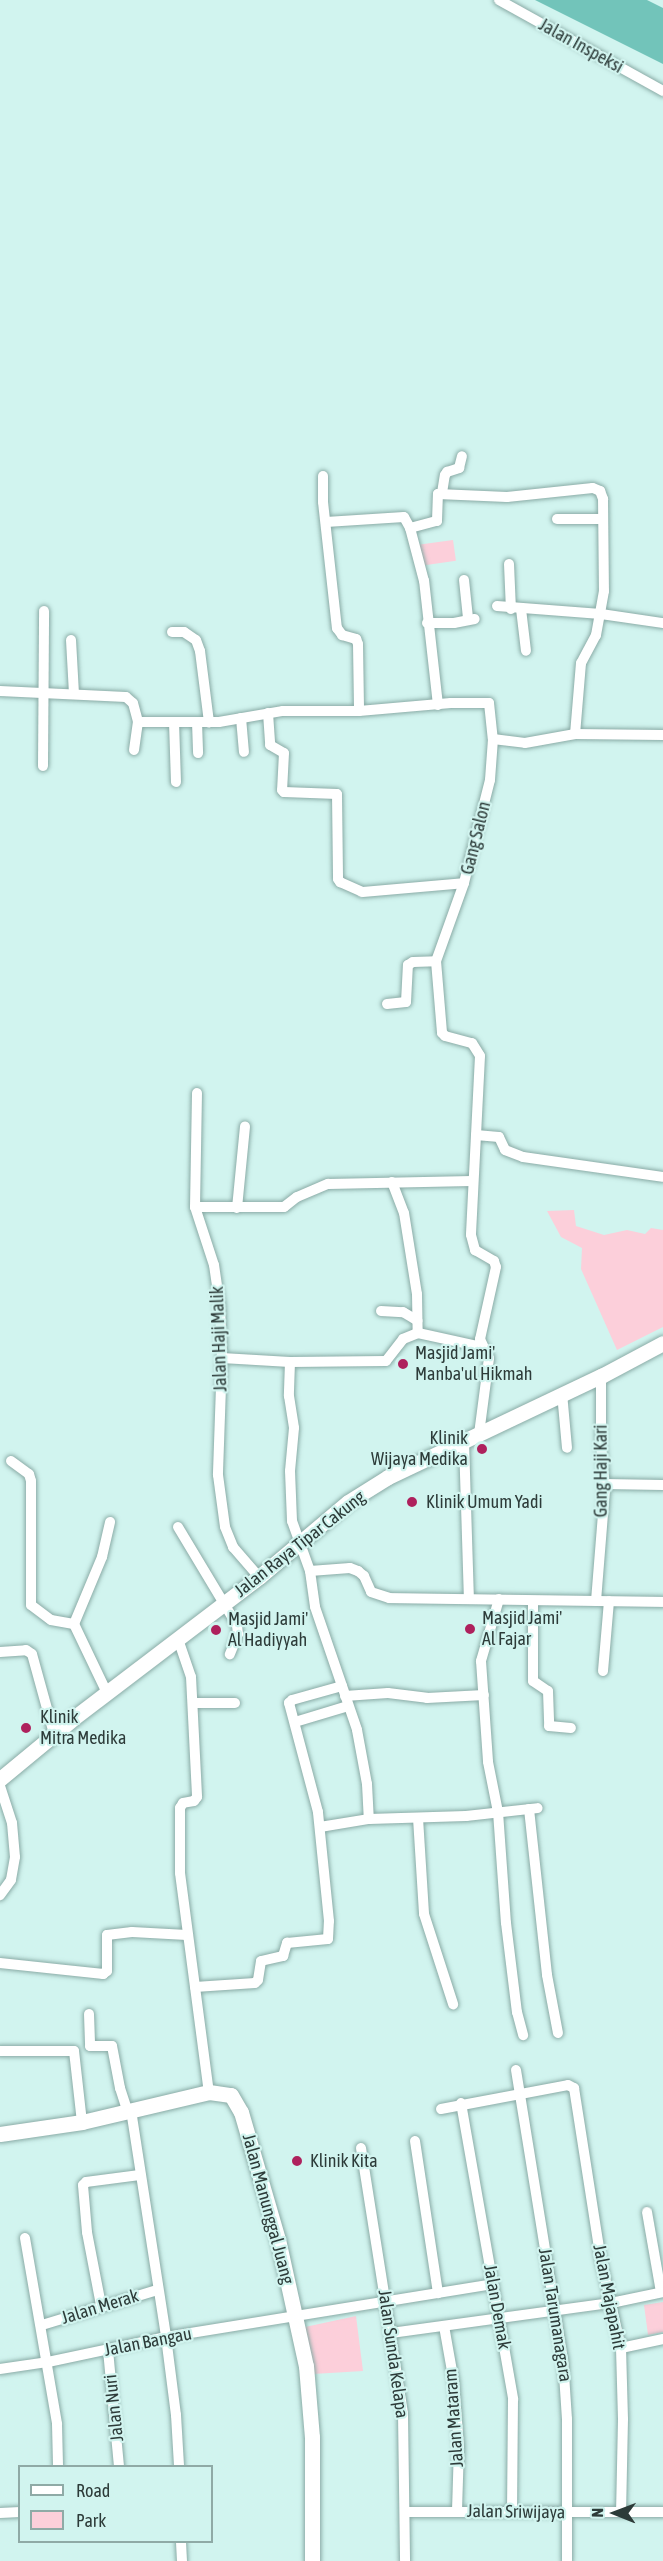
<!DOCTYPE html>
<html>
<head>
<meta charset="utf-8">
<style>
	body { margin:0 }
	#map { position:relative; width:663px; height:2561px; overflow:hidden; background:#d1f4ef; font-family:"Asap Condensed",sans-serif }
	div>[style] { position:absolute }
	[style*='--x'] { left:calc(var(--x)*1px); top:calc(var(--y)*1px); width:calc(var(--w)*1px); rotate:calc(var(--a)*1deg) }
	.green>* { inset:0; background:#fccfda; transform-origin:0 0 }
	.water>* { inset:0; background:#72c4ba }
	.roads { filter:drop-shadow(0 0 2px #8aaba6) drop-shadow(0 0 2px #8aaba6) }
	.street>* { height:10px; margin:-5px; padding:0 5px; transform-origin:5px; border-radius:5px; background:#fff }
	.secondary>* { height:15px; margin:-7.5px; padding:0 7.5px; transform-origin:7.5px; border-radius:7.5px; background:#fff }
	.dots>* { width:16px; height:16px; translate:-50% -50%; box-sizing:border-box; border:3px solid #d1f4ef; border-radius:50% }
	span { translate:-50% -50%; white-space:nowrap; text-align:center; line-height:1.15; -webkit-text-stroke:4.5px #d1f4ef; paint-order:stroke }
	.street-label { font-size:18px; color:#2d3b39 }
	.poi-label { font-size:18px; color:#2d3b39 }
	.left { translate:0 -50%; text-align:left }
	.right { translate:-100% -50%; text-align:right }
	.legend { position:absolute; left:18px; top:2465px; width:195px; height:78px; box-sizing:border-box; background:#d1f4ef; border:2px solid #8faaa6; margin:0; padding:8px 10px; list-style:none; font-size:18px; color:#2d3b39 }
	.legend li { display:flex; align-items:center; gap:12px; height:30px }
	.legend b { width:30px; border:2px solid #8faaa6 }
	.north { position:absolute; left:585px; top:2483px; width:60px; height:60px; -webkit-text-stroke:4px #d1f4ef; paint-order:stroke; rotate:271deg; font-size:16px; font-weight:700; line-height:24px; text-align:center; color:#2d3b39 }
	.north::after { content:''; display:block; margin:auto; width:21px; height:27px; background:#2d3b39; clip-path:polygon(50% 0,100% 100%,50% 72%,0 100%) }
</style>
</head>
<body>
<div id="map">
	<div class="green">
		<i style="left:453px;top:540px;width:21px;height:35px;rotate:82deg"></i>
		<i style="clip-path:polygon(574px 1210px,576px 1226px,604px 1235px,627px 1230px,645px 1234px,651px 1228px,663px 1230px,663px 1327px,617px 1350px,581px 1269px,582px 1248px,561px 1237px,547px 1211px)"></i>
		<i style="clip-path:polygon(663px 2302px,663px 2332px,648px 2335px,644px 2305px)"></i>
		<i style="clip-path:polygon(356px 2316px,363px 2371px,313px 2374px,305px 2327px)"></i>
	</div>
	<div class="water">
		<i style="clip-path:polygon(535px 0,647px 0,663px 8px,663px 64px)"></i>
	</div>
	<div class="roads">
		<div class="street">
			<i style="--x:499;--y:0;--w:188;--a:29"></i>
			<i style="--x:323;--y:476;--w:26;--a:90"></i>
			<i style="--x:323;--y:502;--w:127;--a:83.7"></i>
			<i style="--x:337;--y:628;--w:9;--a:54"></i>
			<i style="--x:342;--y:635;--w:15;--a:16"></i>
			<i style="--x:356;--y:639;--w:5;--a:68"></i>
			<i style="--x:358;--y:644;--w:67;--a:89.1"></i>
			<i style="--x:442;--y:493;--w:18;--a:-81"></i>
			<i style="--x:445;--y:475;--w:4;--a:-56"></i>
			<i style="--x:447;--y:472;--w:13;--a:-18"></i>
			<i style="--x:459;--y:468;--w:12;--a:-76"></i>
			<i style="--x:557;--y:519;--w:46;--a:0"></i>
			<i style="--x:326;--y:522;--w:78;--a:-3.7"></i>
			<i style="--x:404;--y:517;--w:13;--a:61"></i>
			<i style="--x:509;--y:564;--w:45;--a:87.5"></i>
			<i style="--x:464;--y:580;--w:39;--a:84"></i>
			<i style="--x:497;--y:606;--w:104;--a:4.4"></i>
			<i style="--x:601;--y:614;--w:63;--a:8.3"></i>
			<i style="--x:521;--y:609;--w:42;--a:83.2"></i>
			<i style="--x:427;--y:623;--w:27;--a:0"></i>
			<i style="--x:454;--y:623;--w:21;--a:-11"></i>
			<i style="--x:172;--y:632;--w:12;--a:0"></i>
			<i style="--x:184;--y:632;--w:14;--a:34"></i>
			<i style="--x:196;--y:640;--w:12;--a:70"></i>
			<i style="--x:200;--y:651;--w:72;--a:82.8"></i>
			<i style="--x:71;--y:640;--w:54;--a:86.8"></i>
			<i style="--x:0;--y:691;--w:126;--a:2.7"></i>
			<i style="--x:126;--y:697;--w:9;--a:41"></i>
			<i style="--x:133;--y:703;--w:20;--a:75"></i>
			<i style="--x:138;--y:722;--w:81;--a:0"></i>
			<i style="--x:219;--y:722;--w:65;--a:-9.8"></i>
			<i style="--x:283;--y:711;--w:76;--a:0"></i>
			<i style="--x:359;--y:711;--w:92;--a:-5"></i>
			<i style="--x:451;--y:703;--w:38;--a:0"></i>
			<i style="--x:489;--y:703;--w:36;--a:84"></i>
			<i style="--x:493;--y:739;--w:41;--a:94.2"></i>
			<i style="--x:490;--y:780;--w:106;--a:104.2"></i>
			<i style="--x:464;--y:883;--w:83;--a:109.7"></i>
			<i style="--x:436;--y:961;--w:72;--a:85.2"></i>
			<i style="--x:442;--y:1033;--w:4;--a:45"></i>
			<i style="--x:445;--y:1036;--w:28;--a:15"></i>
			<i style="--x:472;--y:1043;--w:15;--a:58"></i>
			<i style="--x:480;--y:1056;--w:179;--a:92.9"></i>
			<i style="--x:471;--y:1235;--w:16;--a:75"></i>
			<i style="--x:475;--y:1250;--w:22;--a:30"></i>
			<i style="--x:494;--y:1261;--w:6;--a:72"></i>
			<i style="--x:496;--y:1267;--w:74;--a:102.5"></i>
			<i style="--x:480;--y:1339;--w:21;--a:65"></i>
			<i style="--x:489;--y:1358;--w:77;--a:97.5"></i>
			<i style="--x:438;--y:705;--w:125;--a:-96.4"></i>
			<i style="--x:424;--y:581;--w:55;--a:-104.8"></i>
			<i style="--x:410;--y:528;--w:28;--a:-15"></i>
			<i style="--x:437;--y:521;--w:27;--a:-88"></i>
			<i style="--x:438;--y:494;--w:69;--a:2.5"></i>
			<i style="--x:507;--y:497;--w:86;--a:-6"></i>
			<i style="--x:593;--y:488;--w:8;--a:23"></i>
			<i style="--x:600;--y:491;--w:9;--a:69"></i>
			<i style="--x:603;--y:499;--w:92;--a:89.4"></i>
			<i style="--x:604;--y:591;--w:45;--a:100.3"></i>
			<i style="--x:596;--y:635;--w:32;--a:118"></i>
			<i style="--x:581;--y:663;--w:71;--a:94.8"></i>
			<i style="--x:268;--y:713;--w:32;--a:86"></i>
			<i style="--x:270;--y:745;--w:16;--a:30"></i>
			<i style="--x:284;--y:753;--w:37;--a:93"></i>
			<i style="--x:282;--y:790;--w:3;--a:45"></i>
			<i style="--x:284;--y:792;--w:53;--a:2.2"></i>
			<i style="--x:337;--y:794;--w:85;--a:89.3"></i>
			<i style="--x:338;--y:879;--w:4;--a:56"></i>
			<i style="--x:340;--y:882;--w:24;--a:24"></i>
			<i style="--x:362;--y:892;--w:102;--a:-5"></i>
			<i style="--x:241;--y:718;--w:34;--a:85"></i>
			<i style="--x:174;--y:722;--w:60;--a:88.1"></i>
			<i style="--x:197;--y:722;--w:31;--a:88"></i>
			<i style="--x:493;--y:739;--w:32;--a:7"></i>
			<i style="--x:525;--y:743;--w:51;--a:-10.2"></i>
			<i style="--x:575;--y:734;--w:88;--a:0.7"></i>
			<i style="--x:134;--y:750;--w:28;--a:-82"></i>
			<i style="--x:43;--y:766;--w:155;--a:-89.6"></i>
			<i style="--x:387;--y:1004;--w:19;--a:-6"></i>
			<i style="--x:406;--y:1002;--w:37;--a:-87"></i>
			<i style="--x:408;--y:965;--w:6;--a:-31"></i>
			<i style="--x:413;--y:962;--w:23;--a:-2"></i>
			<i style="--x:197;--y:1093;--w:114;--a:91"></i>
			<i style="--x:195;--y:1207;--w:61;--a:71.9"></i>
			<i style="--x:214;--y:1265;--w:41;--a:81.7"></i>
			<i style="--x:220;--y:1306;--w:52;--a:87.8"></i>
			<i style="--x:222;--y:1358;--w:117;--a:92"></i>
			<i style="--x:218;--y:1475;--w:52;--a:82.3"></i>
			<i style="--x:225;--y:1527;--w:22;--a:68"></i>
			<i style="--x:233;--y:1547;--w:40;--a:49"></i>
			<i style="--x:476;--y:1135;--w:23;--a:5"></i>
			<i style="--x:499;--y:1137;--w:14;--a:65"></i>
			<i style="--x:505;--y:1150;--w:19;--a:21"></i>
			<i style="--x:523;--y:1157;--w:141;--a:8.1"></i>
			<i style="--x:392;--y:1182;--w:33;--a:69"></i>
			<i style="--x:404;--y:1213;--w:82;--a:80.9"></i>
			<i style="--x:417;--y:1294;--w:39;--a:89"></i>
			<i style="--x:195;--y:1207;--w:89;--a:0"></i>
			<i style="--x:284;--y:1207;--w:16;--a:-38"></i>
			<i style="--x:297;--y:1197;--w:34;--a:-23"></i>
			<i style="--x:328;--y:1184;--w:144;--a:-1.2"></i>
			<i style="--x:237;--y:1208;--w:82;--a:-84.4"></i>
			<i style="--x:381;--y:1311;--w:22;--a:3"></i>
			<i style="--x:403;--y:1312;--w:17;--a:31"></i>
			<i style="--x:222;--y:1358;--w:68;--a:3.4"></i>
			<i style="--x:290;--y:1362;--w:96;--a:-0.6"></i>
			<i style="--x:386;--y:1361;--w:28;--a:-52"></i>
			<i style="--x:403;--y:1339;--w:16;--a:-22"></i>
			<i style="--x:418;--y:1333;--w:66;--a:12.3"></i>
			<i style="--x:290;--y:1362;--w:34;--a:92"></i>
			<i style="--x:289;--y:1396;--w:32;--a:81"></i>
			<i style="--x:294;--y:1428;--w:43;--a:95.3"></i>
			<i style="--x:290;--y:1471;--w:50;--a:87.7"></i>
			<i style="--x:292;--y:1521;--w:53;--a:70.2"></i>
			<i style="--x:310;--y:1571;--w:36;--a:82"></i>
			<i style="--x:315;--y:1607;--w:130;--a:71.1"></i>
			<i style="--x:357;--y:1730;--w:55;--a:79.5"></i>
			<i style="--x:367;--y:1784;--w:35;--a:87"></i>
			<i style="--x:369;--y:1819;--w:97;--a:-1.8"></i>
			<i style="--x:466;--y:1816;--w:72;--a:-6.3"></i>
			<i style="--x:562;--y:1393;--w:55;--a:84.8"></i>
			<i style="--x:464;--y:1442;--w:156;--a:88.2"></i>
			<i style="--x:11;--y:1461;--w:22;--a:36"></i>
			<i style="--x:29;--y:1474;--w:7;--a:74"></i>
			<i style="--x:31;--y:1481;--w:124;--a:90"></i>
			<i style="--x:31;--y:1605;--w:25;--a:37"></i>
			<i style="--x:51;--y:1620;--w:23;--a:10"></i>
			<i style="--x:605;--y:1484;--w:58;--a:1"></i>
			<i style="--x:178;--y:1527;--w:114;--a:59"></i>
			<i style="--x:237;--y:1625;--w:9;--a:84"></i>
			<i style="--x:238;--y:1634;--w:22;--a:112"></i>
			<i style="--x:310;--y:1571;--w:40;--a:-4.3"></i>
			<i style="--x:350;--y:1568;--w:9;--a:21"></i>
			<i style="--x:358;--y:1571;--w:8;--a:40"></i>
			<i style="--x:364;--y:1576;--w:17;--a:66"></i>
			<i style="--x:371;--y:1592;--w:19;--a:18"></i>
			<i style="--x:389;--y:1598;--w:274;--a:0.8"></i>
			<i style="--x:499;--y:1599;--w:65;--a:106.2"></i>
			<i style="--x:481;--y:1661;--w:101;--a:86"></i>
			<i style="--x:488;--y:1762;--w:51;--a:78.7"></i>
			<i style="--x:498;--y:1812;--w:111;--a:85.9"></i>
			<i style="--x:506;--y:1923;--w:90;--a:83"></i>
			<i style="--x:517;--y:2012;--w:24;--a:75"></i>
			<i style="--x:533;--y:1601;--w:80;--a:90"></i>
			<i style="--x:533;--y:1681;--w:18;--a:34"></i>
			<i style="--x:548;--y:1691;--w:35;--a:88"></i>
			<i style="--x:549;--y:1726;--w:22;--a:5"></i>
			<i style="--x:596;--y:1601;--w:111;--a:-85.4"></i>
			<i style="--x:605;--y:1490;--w:46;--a:-95"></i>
			<i style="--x:601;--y:1444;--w:68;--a:-90"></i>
			<i style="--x:74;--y:1624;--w:73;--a:-67.3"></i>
			<i style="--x:102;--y:1557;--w:36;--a:-77"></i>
			<i style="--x:74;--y:1624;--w:76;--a:64.4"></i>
			<i style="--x:178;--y:1639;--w:40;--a:71.1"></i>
			<i style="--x:191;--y:1677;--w:120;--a:87.1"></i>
			<i style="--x:197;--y:1797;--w:5;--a:127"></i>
			<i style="--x:194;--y:1801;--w:11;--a:170"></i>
			<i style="--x:183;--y:1803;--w:6;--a:121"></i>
			<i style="--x:180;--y:1808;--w:65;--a:90"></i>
			<i style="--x:180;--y:1873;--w:221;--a:82.5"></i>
			<i style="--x:0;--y:1652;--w:26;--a:-4"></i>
			<i style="--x:26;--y:1650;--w:7;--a:34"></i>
			<i style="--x:32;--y:1654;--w:83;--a:74.6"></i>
			<i style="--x:603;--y:1671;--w:70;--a:-85.1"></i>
			<i style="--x:345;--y:1696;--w:43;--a:-4"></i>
			<i style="--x:388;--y:1693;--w:39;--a:7"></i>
			<i style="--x:427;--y:1698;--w:57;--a:-3"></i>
			<i style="--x:193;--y:1703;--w:42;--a:0"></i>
			<i style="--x:295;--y:1722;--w:55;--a:-16.8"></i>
			<i style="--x:0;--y:1786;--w:39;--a:72"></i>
			<i style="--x:12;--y:1823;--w:34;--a:85"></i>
			<i style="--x:15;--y:1857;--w:23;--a:100"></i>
			<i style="--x:11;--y:1880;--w:19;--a:126"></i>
			<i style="--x:529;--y:1809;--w:167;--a:83.8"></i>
			<i style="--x:547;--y:1975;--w:59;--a:79.3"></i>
			<i style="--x:418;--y:1818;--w:96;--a:86.4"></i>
			<i style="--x:424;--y:1914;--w:95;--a:72.1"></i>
			<i style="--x:320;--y:1827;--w:50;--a:-9.3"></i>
			<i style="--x:0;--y:1963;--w:104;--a:6.1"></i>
			<i style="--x:103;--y:1974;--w:5;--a:-37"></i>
			<i style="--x:107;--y:1971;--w:36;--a:-90"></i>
			<i style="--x:107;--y:1935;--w:25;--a:-7"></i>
			<i style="--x:132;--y:1932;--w:55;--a:3.1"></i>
			<i style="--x:195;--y:1987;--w:60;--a:-3.8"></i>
			<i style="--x:255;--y:1983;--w:4;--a:-45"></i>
			<i style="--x:258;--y:1980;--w:19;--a:-81"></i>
			<i style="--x:261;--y:1961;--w:23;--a:-13"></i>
			<i style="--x:283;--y:1956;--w:14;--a:-73"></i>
			<i style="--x:287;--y:1943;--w:41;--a:-5.6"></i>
			<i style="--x:328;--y:1939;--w:18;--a:-87"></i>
			<i style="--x:329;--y:1921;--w:110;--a:-95.8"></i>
			<i style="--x:318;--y:1812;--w:113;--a:-104.9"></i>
			<i style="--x:289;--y:1703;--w:4;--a:-45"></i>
			<i style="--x:292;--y:1700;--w:52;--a:-15.6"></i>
			<i style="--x:89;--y:2014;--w:32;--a:88"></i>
			<i style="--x:90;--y:2046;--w:22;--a:0"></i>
			<i style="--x:112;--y:2046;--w:43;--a:79.2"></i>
			<i style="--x:120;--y:2088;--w:23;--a:72"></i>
			<i style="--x:0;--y:2051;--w:74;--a:0"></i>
			<i style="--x:74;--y:2051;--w:71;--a:83.6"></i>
			<i style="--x:516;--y:2070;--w:293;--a:80.8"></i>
			<i style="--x:563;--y:2359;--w:60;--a:86.2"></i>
			<i style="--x:567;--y:2419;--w:142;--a:90"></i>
			<i style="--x:461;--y:2103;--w:301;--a:80"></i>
			<i style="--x:513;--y:2399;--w:113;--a:90.5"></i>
			<i style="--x:441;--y:2109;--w:129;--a:-10.7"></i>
			<i style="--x:568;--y:2085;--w:7;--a:27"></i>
			<i style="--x:574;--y:2088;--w:174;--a:81.1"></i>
			<i style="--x:601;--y:2260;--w:90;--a:77.2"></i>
			<i style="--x:621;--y:2348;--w:71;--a:88.4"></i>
			<i style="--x:623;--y:2419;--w:93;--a:91.2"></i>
			<i style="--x:131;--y:2110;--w:230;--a:81.2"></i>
			<i style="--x:166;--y:2337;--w:79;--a:82.7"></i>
			<i style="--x:176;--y:2415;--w:51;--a:86.6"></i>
			<i style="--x:415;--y:2141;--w:154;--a:81.4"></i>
			<i style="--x:361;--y:2148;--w:269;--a:81"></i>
			<i style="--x:403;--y:2414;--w:147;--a:89.2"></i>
			<i style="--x:647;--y:2212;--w:81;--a:80.1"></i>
			<i style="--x:25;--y:2238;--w:189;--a:80.2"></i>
			<i style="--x:57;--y:2424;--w:42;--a:88.6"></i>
			<i style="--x:101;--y:2305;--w:74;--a:-100.9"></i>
			<i style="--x:87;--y:2232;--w:47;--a:-94.9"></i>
			<i style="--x:83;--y:2185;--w:4;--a:-45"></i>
			<i style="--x:86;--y:2182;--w:54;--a:-7.4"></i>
			<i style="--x:42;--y:2325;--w:120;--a:-16.9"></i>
			<i style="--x:444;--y:2326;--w:57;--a:79.9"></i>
			<i style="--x:454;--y:2382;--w:65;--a:85.6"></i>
			<i style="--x:459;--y:2447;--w:64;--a:91.8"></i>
			<i style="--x:391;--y:2333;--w:222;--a:-7.8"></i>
			<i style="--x:611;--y:2303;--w:53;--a:-11.9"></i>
			<i style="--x:621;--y:2348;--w:43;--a:-12.1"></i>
			<i style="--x:108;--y:2350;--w:117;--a:84.6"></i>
			<i style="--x:0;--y:2369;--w:49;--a:-8.3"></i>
			<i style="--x:48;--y:2362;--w:121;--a:-12"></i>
			<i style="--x:166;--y:2337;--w:331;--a:-9.2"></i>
			<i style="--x:405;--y:2512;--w:258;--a:0"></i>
			<i style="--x:0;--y:2513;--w:20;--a:-3"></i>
			<i style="--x:181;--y:2542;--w:19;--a:87"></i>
		</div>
		<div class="secondary">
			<i style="--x:0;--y:1779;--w:97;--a:-39.6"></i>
			<i style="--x:75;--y:1717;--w:231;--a:-37.3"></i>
			<i style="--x:259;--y:1577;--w:116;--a:-40.1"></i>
			<i style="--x:348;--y:1502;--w:47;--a:-32"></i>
			<i style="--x:388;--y:1477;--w:236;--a:-25.4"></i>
			<i style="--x:601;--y:1376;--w:70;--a:-28"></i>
			<i style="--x:0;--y:2134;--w:83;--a:-8.3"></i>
			<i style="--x:82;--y:2122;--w:130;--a:-13.3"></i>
			<i style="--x:209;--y:2092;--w:22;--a:8"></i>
			<i style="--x:231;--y:2095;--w:20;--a:60"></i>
			<i style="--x:241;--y:2112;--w:132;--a:73.8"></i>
			<i style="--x:278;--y:2239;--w:130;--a:77.6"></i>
			<i style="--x:306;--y:2366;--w:71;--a:85.2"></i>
			<i style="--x:312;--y:2437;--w:124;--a:90"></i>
		</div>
	</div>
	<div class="dots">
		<i style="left:403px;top:1364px;background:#ae215d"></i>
		<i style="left:482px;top:1449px;background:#ae215d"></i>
		<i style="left:412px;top:1502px;background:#ae215d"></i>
		<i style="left:470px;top:1629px;background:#ae215d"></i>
		<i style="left:216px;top:1630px;background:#ae215d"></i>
		<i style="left:26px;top:1728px;background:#ae215d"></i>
		<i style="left:297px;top:2161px;background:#ae215d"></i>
	</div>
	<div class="street-label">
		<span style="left:581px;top:46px;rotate:29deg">Jalan Inspeksi</span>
		<span style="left:476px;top:838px;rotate:-76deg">Gang Salon</span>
		<span style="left:219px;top:1339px;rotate:-92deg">Jalan Haji Malik</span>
		<span style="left:601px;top:1471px;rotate:-90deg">Gang Haji Kari</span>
		<span style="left:300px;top:1544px;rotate:-38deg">Jalan Raya Tipar Cakung</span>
		<span style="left:268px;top:2209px;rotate:75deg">Jalan Manunggal Juang</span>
		<span style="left:609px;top:2297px;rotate:79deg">Jalan Majapahit</span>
		<span style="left:100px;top:2307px;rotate:-17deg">Jalan Merak</span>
		<span style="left:497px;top:2307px;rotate:80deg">Jalan Demak</span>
		<span style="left:555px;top:2315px;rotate:81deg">Jalan Tarumanagara</span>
		<span style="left:148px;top:2342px;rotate:-11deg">Jalan Bangau</span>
		<span style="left:393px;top:2354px;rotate:82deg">Jalan Sunda Kelapa</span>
		<span style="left:114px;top:2408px;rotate:-96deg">Jalan Nuri</span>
		<span style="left:454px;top:2418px;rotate:-94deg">Jalan Mataram</span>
		<span style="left:516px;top:2512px;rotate:1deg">Jalan Sriwijaya</span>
	</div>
	<div class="poi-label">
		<span class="left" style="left:415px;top:1364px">Masjid Jami'<br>Manba'ul Hikmah</span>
		<span class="right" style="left:468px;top:1449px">Klinik<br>Wijaya Medika</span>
		<span class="left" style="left:426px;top:1502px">Klinik Umum Yadi</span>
		<span class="left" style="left:482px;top:1629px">Masjid Jami'<br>Al Fajar</span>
		<span class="left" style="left:228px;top:1630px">Masjid Jami'<br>Al Hadiyyah</span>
		<span class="left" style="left:40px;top:1728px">Klinik<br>Mitra Medika</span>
		<span class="left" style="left:310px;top:2161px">Klinik Kita</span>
	</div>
	<ul class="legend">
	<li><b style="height:8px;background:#fff"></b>Road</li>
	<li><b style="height:16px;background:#fccfda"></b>Park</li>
	</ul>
	<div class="north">N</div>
</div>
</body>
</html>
